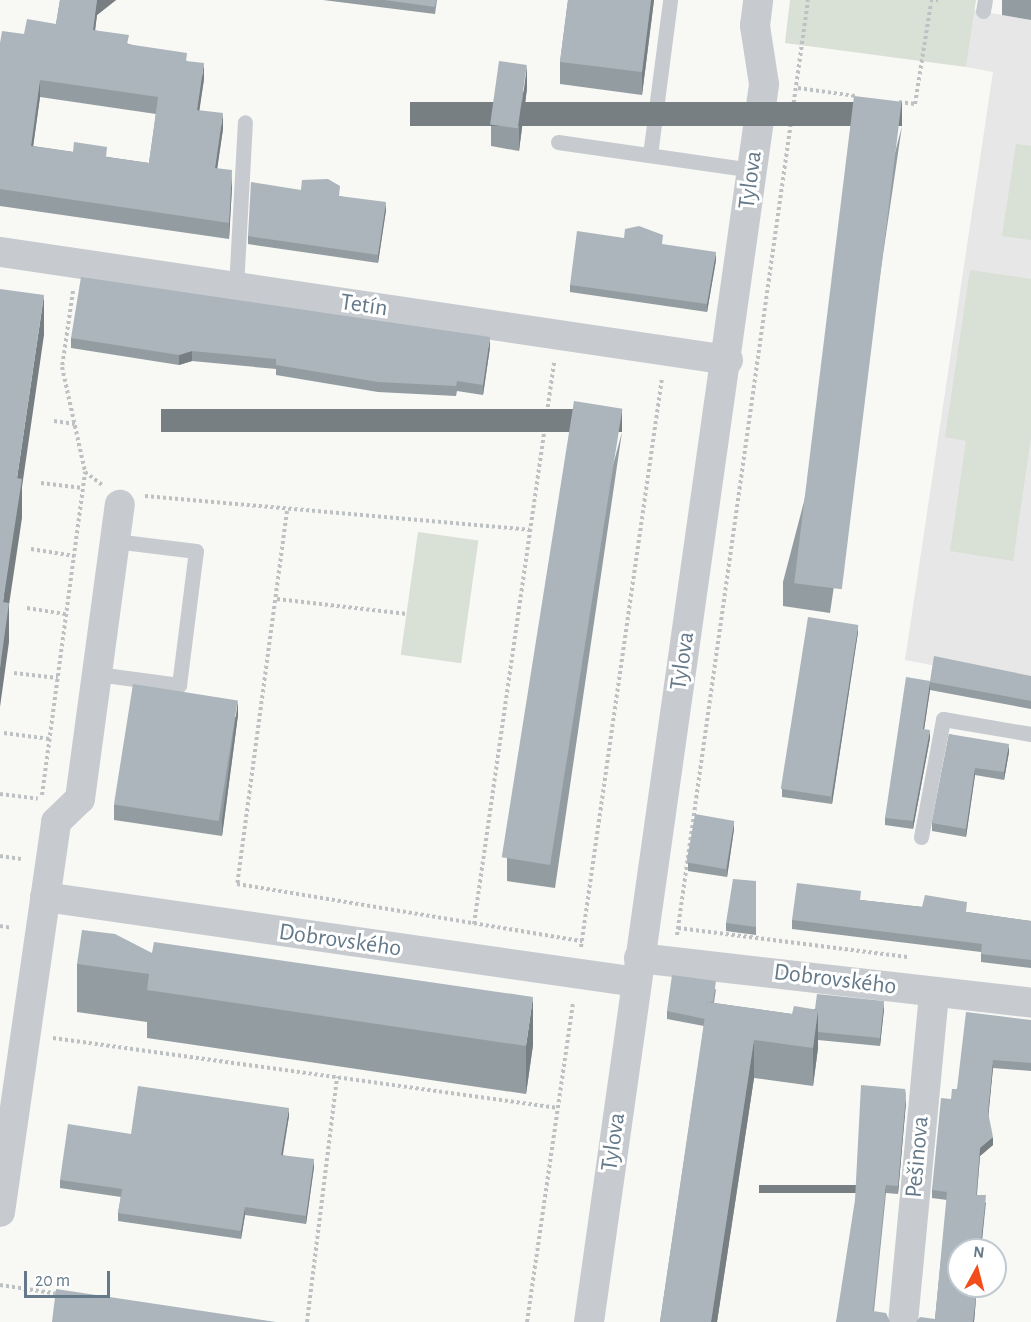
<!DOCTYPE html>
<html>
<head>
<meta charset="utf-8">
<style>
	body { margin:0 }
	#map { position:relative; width:1031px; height:1322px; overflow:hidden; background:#f8f8f5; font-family:"Alegreya Sans",sans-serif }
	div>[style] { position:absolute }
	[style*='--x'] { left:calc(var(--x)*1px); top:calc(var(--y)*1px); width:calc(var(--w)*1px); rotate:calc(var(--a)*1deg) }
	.built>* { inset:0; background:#e6e7e6 }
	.green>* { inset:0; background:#d9e0d5; transform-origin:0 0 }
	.path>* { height:4px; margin-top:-2px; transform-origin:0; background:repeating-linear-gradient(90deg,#bec1c3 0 3px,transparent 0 6px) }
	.service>* { height:15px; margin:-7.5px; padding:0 7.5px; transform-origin:7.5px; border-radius:7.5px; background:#c7cbcf }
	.minor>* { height:30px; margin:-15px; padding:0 15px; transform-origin:15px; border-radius:15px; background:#c7cbcf }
	.wall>* { inset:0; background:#939ca1 }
	.shaded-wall>* { inset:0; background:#787f83; transform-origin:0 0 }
	.building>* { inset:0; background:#abb5bb; transform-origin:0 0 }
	span { translate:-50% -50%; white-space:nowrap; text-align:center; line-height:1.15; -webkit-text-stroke:6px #fff; paint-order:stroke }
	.street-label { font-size:24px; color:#647989 }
	.north { position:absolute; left:947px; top:1238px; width:60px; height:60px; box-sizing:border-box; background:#fff; border:2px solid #c1c9d0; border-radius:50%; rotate:7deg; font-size:16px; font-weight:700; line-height:24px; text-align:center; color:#647989 }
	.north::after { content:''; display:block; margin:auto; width:21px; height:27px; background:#f24c1b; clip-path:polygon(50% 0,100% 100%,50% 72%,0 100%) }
	.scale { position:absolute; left:24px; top:1271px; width:86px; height:27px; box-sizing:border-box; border:3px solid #647989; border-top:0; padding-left:8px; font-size:18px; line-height:21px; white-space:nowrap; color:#647989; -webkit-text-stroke:4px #fff; paint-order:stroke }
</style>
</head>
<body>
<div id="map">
	<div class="built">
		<i style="clip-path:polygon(974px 10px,1031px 20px,1031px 684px,905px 660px,993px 72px,966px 67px)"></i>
	</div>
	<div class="green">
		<i style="clip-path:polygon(790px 0,976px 0,966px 67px,785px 43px)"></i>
		<i style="clip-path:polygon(1016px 144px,1031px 146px,1031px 240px,1002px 236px)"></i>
		<i style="clip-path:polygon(970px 270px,1031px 279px,1031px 437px,1013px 561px,950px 551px,966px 441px,945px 437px)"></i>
		<i style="left:418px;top:532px;width:61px;height:124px;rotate:8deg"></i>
	</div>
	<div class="path">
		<i style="--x:930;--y:0;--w:8;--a:0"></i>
		<i style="--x:798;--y:88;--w:59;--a:7.9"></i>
		<i style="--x:899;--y:102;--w:16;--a:7"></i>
		<i style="--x:915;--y:104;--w:102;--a:-81"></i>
		<i style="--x:73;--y:291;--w:77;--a:98.2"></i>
		<i style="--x:62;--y:367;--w:107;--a:77.6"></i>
		<i style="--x:85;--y:472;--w:21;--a:37"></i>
		<i style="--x:54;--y:421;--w:21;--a:8"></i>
		<i style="--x:41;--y:483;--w:42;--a:6.8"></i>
		<i style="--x:145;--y:496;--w:386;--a:5"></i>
		<i style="--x:287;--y:511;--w:376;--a:97.6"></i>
		<i style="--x:237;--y:884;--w:350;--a:9.4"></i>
		<i style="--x:31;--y:549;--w:44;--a:9.2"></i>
		<i style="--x:277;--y:599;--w:131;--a:6.6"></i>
		<i style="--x:27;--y:608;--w:39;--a:9"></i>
		<i style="--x:14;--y:673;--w:44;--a:6.5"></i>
		<i style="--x:4;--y:733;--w:46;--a:7.4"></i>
		<i style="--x:0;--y:794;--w:38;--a:7"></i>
		<i style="--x:42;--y:795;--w:326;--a:-82.4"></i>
		<i style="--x:0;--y:856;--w:21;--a:8"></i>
		<i style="--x:474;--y:924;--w:567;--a:-81.88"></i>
		<i style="--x:0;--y:926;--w:12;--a:9"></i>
		<i style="--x:678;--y:928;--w:233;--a:7.2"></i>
		<i style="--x:677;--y:935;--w:944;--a:-82.02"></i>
		<i style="--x:581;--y:947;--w:575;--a:-81.9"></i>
		<i style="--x:53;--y:1038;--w:510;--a:7.89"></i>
		<i style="--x:0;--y:1285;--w:60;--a:8.7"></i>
		<i style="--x:307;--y:1322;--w:247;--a:-83"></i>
		<i style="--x:527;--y:1322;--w:323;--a:-81.8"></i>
	</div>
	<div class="service">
		<i style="--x:983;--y:11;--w:11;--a:-80"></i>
		<i style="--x:558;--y:142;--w:197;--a:8.2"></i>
		<i style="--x:650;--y:155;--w:156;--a:-82.6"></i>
		<i style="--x:236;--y:287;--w:165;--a:-86.9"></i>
		<i style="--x:97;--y:674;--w:83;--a:7.6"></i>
		<i style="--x:179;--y:685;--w:135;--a:-82.8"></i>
		<i style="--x:196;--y:551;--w:82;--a:-173"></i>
		<i style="--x:921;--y:837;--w:120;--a:-79.4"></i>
		<i style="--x:943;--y:719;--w:89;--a:9.7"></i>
	</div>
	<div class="minor">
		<i style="--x:1;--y:252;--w:735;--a:8.45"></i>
		<i style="--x:45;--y:897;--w:597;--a:8.18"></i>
		<i style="--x:639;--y:958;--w:395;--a:6.5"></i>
		<i style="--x:0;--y:1212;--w:394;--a:-81.8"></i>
		<i style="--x:56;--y:822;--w:33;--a:-44"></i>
		<i style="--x:80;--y:799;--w:297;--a:-82.3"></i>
		<i style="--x:589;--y:1322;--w:1250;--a:-81.95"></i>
		<i style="--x:764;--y:84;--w:59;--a:-98.8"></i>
		<i style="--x:755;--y:26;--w:26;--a:-83"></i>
		<i style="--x:903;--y:1322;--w:331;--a:-84.6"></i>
	</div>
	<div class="wall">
		<i style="clip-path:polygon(evenodd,60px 0,116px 0,97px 15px,95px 30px,129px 44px,187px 61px,204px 79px,199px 110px,223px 129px,217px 168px,232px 187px,229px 239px,0 206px,0 43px,56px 24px,60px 0,40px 97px,156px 114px,149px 163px,33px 146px,40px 97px)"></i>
		<i style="clip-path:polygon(323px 0,437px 0,435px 14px)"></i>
		<i style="clip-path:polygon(568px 0,654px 0,642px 95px,560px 84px,560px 62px)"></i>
		<i style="clip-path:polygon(1002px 0,1031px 0,1031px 20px,1002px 15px)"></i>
		<i style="clip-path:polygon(527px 88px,519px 151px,491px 146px,491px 124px)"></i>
		<i style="clip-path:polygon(902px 126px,830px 613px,783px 606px,783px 582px)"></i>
		<i style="clip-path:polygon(340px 196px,386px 210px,378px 263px,248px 244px,248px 236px)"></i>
		<i style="clip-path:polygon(663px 245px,716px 260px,707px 312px,570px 292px,570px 285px)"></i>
		<i style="clip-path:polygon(71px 338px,490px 347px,483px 395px,457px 391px,456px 396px,378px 392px,276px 375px,276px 369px,192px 361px,179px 365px,71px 348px)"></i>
		<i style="clip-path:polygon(622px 432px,555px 888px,507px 881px,507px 858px)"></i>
		<i style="clip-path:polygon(858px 632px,832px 804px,782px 797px,782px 789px)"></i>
		<i style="clip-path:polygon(1031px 676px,1031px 709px,930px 690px,924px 729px,930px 738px,913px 829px,885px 825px,885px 818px,930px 681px)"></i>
		<i style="clip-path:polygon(238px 715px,222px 836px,114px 820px,114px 805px)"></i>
		<i style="clip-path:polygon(949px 734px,1009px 752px,1004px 780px,975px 775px,966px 837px,932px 831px,932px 823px)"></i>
		<i style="clip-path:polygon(734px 829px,727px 877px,688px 871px,688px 863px)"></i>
		<i style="clip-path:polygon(756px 881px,756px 935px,726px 931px,726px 923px)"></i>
		<i style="clip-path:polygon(861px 900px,967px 912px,1031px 921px,1031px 918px,1031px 968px,981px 962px,981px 952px,792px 929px,792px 920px)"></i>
		<i style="clip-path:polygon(152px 953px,533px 1045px,526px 1094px,147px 1038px,147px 1022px,77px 1012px,77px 964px)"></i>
		<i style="clip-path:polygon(716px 989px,714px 1003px,792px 1014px,815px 1009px,884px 1009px,880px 1046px,818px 1040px,818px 1048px,813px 1086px,754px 1078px,717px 1322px,660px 1322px,704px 1026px,667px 1019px,667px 1011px)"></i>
		<i style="clip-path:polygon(1031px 1020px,1031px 1071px,993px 1068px,988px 1115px,993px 1145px,980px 1156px,977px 1195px,986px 1203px,981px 1250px,959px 1250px,959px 1286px,977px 1286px,974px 1322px,935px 1319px,947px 1200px,932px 1198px,932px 1190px,951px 1099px,957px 1089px)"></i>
		<i style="clip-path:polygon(906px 1102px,898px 1194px,886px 1193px,874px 1311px,836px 1322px)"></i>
		<i style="clip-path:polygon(289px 1116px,283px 1155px,314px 1167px,306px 1224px,245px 1215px,241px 1239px,118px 1221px,118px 1213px,121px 1197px,60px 1188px,60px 1180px)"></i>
	</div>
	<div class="shaded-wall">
		<i style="clip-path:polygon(97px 0,116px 0,97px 15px,93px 46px,93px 30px)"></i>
		<i style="clip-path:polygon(651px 0,654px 0,642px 95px,642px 72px)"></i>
		<i style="clip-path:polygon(204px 63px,204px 79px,197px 127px,197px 110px)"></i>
		<i style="clip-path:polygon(527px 65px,527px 88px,519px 151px,519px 128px)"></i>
		<i style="clip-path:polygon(40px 80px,40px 97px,31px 162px,31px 146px)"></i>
		<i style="left:902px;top:102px;width:24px;height:492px;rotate:90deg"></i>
		<i style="clip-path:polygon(223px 113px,223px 129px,215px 184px,215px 168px)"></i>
		<i style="clip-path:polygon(232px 170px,232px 187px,229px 239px,229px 223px)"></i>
		<i style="clip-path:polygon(386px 202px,386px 210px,378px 263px,378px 255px)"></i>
		<i style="clip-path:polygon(716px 252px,716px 260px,707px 312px,707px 304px)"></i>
		<i style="clip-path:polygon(44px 295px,44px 335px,22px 487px,22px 518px,9px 605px,9px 642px,0 707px,0 668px,3px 602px,17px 478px)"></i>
		<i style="clip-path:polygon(490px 337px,490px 347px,483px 395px,483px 385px)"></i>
		<i style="clip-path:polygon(192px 351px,192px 361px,179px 365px,179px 355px)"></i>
		<i style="left:622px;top:409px;width:23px;height:461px;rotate:90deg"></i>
		<i style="clip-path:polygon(858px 625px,858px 632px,832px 804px,832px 796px)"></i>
		<i style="clip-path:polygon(930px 682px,930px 690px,923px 737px,923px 729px)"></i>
		<i style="clip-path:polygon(238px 700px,238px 715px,222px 836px,222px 820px)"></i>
		<i style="clip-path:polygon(930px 730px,930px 738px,913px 829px,913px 821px)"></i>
		<i style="clip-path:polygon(1009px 744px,1009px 752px,1004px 780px,1004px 772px)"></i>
		<i style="clip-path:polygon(975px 768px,975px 775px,966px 837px,966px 829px)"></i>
		<i style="clip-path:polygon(734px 821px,734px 829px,727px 877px,727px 869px)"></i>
		<i style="clip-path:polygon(533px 997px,533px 1045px,526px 1094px,526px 1046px)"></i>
		<i style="clip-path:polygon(884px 1001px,884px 1009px,880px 1046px,880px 1038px)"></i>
		<i style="clip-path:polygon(818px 1010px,818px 1048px,813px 1086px,813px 1048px)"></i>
		<i style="clip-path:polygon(754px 1040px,754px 1078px,717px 1322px,711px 1322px)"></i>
		<i style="clip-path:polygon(993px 1060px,993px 1068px,988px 1120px,988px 1112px)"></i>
		<i style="clip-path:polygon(906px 1094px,906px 1102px,898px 1194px,898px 1186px)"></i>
		<i style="clip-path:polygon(289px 1108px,289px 1116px,281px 1163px,281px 1155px)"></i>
		<i style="clip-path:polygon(993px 1137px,993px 1145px,980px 1156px,976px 1202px,980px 1148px)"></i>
		<i style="clip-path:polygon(314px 1159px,314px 1167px,306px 1224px,306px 1216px)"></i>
		<i style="left:886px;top:1185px;width:8px;height:127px;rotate:90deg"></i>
		<i style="clip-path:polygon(986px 1195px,981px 1250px,980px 1250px)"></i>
		<i style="clip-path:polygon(245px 1207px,245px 1215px,241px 1239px,241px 1231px)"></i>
		<i style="clip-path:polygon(977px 1286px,974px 1322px,973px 1322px)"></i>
	</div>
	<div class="building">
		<i style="clip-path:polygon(evenodd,60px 0,97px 0,93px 30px,129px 35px,127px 44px,187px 53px,186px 61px,204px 63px,197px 110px,223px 113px,215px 168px,232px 170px,229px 223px,0 189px,0 43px,2px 31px,24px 34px,27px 19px,56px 24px,60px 0,40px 80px,158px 97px,149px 163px,106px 157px,107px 147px,74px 142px,73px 152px,31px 146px,40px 80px)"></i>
		<i style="clip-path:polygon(384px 0,436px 0,435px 7px)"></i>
		<i style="clip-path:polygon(568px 0,651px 0,642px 72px,560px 62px)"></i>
		<i style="left:499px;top:61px;width:28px;height:64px;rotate:8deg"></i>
		<i style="left:854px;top:96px;width:48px;height:491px;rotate:7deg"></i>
		<i style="clip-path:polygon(328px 179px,340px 186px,339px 196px,386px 202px,378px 255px,248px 236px,251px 182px,301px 190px,302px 180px)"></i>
		<i style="clip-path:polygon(639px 226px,663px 235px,662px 244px,716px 252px,707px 304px,570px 285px,577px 231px,624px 238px,625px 229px)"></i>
		<i style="clip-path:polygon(81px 277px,490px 337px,483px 385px,457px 381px,456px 386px,378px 382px,276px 365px,276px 359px,192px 351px,179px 355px,71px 338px)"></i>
		<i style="clip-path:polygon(0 289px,44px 295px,17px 478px,22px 479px,3px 602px,9px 603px,0 668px)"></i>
		<i style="left:574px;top:401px;width:49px;height:462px;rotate:9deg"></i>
		<i style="left:808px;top:617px;width:51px;height:174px;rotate:9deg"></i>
		<i style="clip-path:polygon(934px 656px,1031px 676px,1031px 701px,930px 682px,923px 729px,930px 730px,913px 821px,885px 818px,906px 677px,930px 681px)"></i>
		<i style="left:133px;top:684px;width:106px;height:122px;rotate:9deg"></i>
		<i style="clip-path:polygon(949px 734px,1009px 744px,1004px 772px,975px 768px,966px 829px,932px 823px)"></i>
		<i style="left:695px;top:814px;width:40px;height:49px;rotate:10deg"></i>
		<i style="clip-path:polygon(733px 879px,756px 881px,756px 927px,726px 923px)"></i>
		<i style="clip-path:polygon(797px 883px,861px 891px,860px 900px,922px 907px,925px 895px,967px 902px,966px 912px,1031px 921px,1031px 918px,1031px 960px,981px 954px,982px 944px,792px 920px)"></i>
		<i style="clip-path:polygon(82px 930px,115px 934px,152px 953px,154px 942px,533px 997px,526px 1046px,147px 990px,149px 974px,77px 964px)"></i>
		<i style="clip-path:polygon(672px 975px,716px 981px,713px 1002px,707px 1002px,705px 1019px,667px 1011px)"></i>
		<i style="clip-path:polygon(817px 994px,884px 1001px,880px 1038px,818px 1032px,818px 1010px,815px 1009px)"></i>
		<i style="clip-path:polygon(707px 1002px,792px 1014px,794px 1006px,818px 1010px,813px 1048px,754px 1040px,711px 1322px,660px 1322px)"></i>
		<i style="clip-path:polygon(966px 1012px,1031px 1020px,1031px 1063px,993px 1060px,988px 1112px,993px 1137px,980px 1148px,976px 1195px,986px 1195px,980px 1250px,959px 1250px,959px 1286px,977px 1286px,973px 1322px,916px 1322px,920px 1317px,935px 1319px,947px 1192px,932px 1190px,941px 1098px,951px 1099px,952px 1089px,957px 1089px)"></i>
		<i style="clip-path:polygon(861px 1085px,905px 1089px,906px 1094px,898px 1186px,886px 1185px,873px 1311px,886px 1313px,890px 1322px,836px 1322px,855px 1200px)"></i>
		<i style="clip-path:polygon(138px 1086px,289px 1108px,281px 1155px,314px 1159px,306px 1216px,245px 1207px,241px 1231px,118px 1213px,122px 1189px,60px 1180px,68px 1124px,131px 1134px)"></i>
		<i style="clip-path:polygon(56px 1289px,276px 1322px,52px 1322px)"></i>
	</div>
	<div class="street-label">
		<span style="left:751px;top:180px;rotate:-83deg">Tylova</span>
		<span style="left:364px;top:306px;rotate:8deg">Tetín</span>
		<span style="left:683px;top:661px;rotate:-82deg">Tylova</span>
		<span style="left:340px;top:941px;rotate:8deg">Dobrovského</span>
		<span style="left:835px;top:980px;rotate:7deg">Dobrovského</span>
		<span style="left:614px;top:1142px;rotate:-82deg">Tylova</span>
		<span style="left:918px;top:1157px;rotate:-85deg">Pešinova</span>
	</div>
	<div class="north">N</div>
	<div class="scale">20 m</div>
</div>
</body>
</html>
